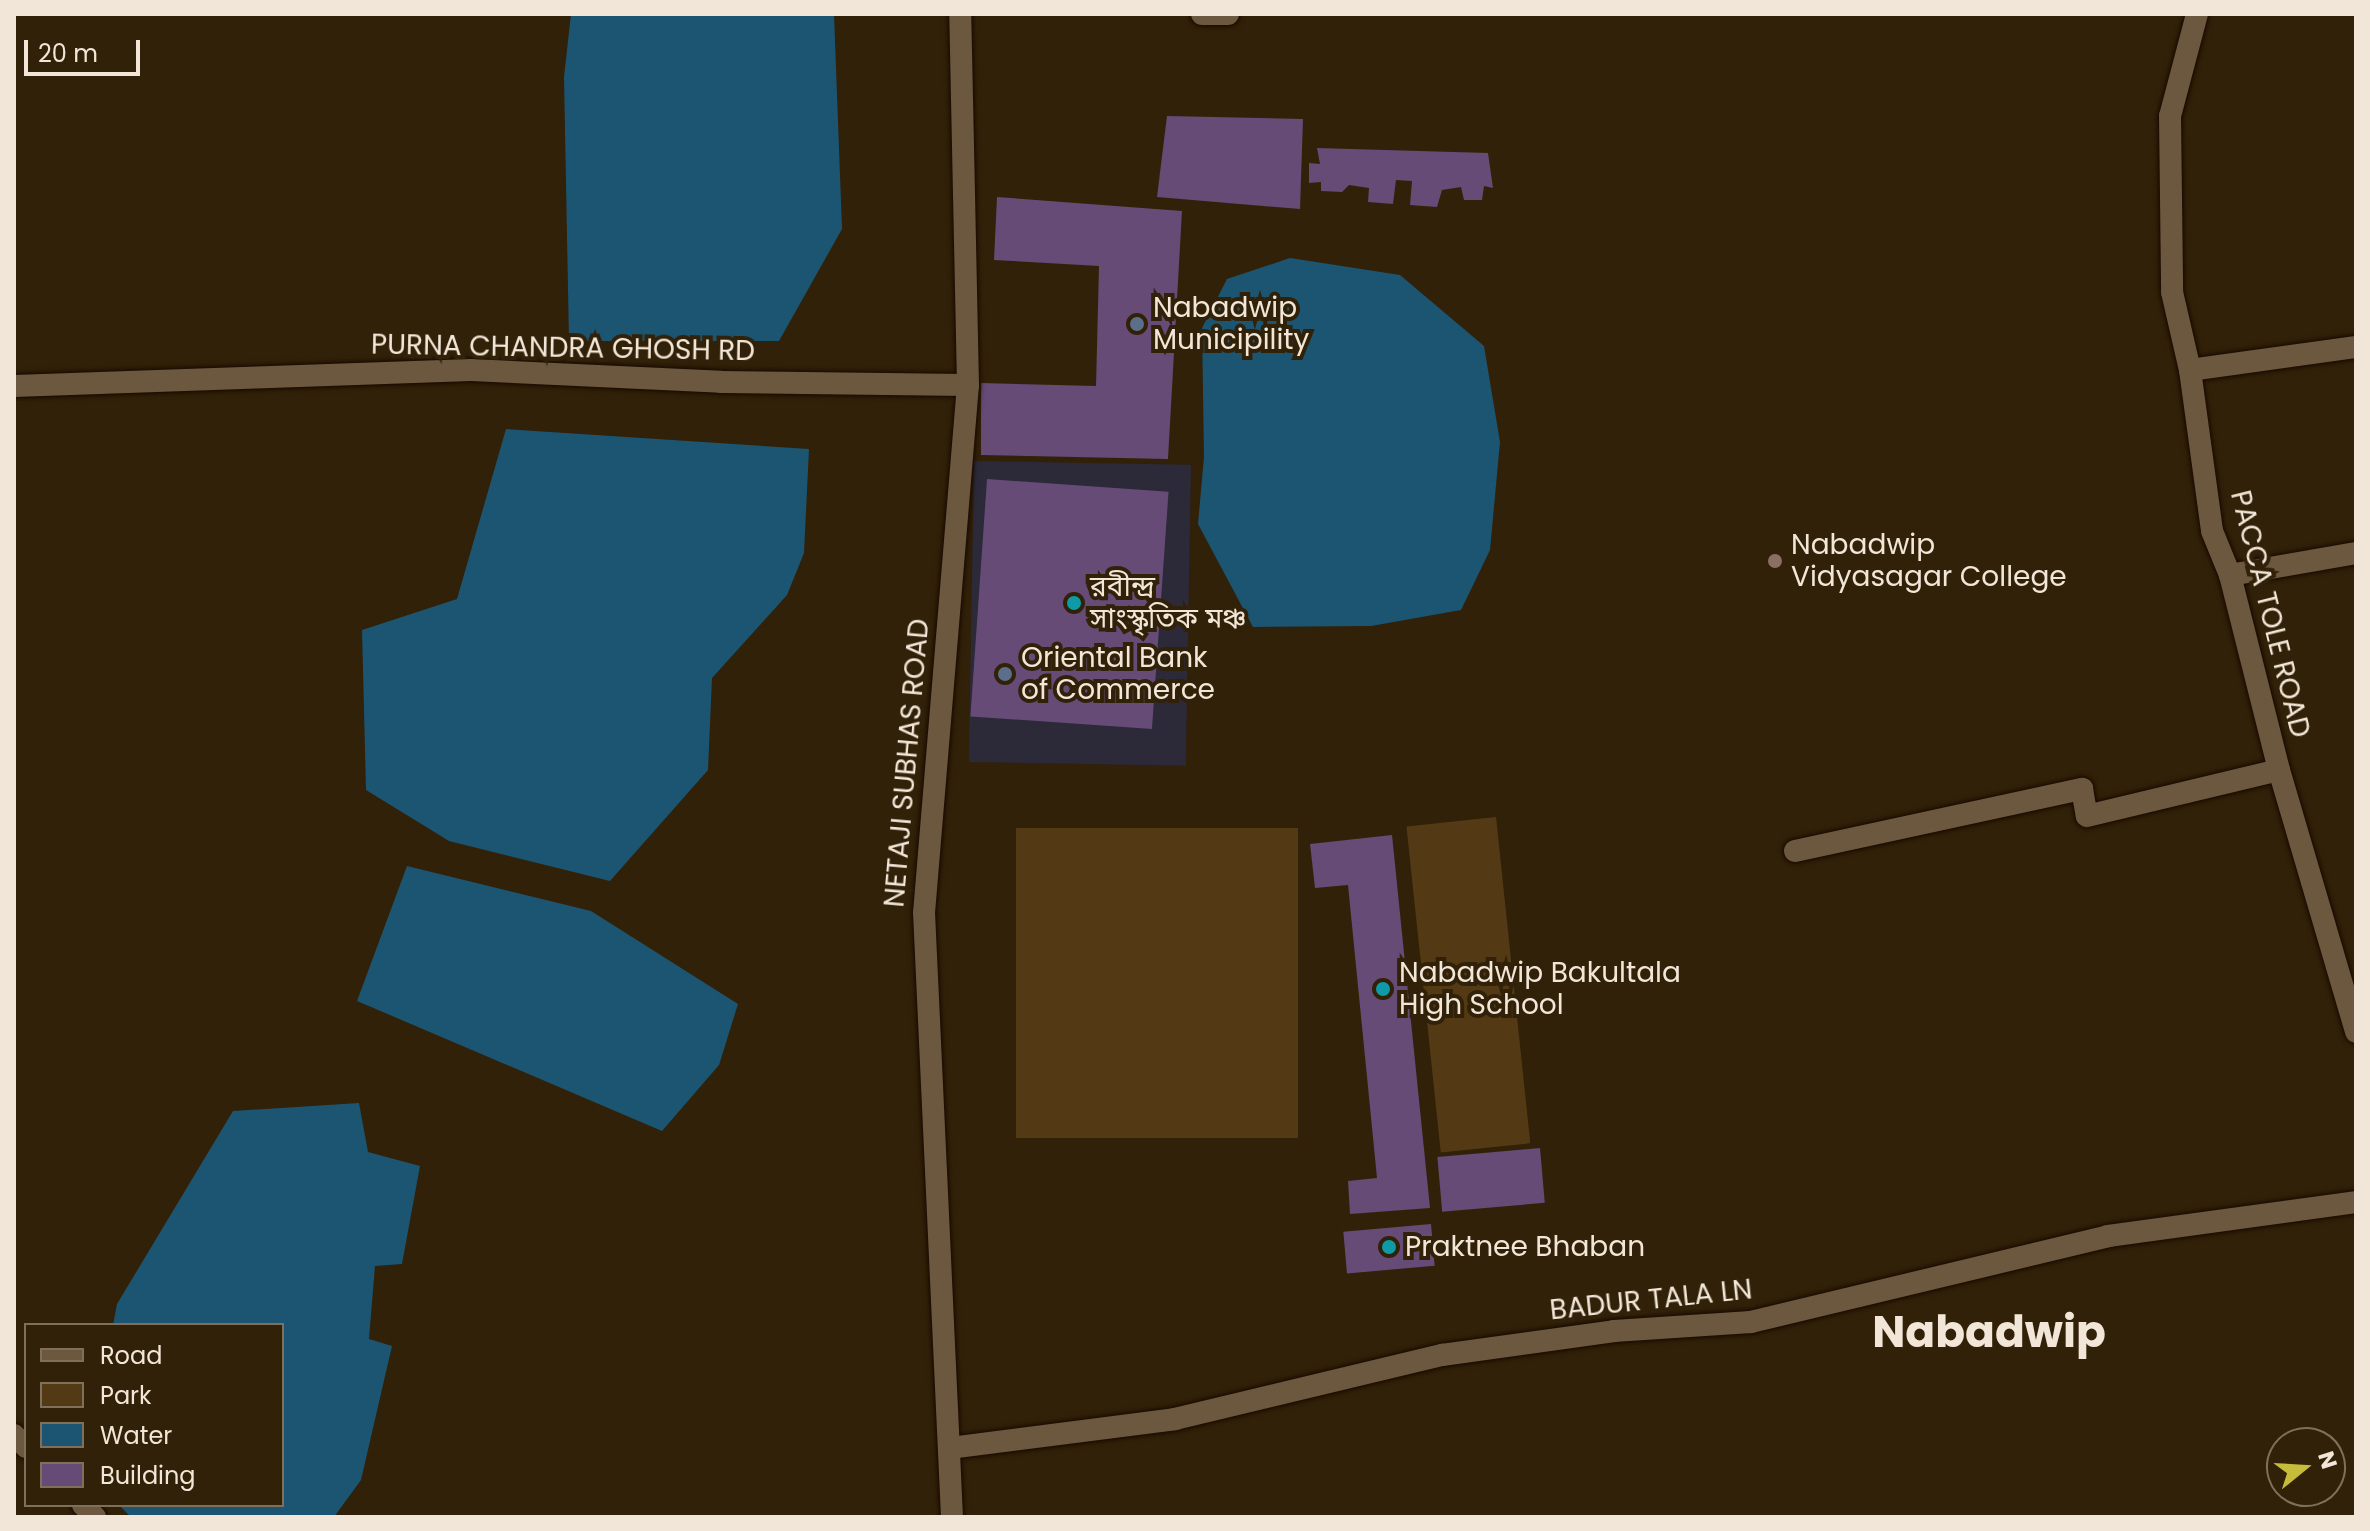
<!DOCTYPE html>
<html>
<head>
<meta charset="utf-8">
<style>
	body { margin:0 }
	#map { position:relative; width:2370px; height:1531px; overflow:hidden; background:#312108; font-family:Poppins,"Noto Sans Bengali",sans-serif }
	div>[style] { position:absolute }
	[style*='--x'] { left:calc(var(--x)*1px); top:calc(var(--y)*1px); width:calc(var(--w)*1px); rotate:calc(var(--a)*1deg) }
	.commercial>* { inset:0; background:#2c2939; transform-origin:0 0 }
	.green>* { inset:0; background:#543a14; transform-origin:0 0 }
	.water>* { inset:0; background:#1c5571 }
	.building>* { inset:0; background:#654b76; transform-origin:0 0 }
	.roads { filter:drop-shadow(0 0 2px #180900) drop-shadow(0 0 2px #180900) }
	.service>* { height:22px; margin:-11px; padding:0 11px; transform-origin:11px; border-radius:11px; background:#6b583f }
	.pedestrian>* { height:22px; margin:-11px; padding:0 11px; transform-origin:11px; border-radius:11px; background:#6b583f }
	.minor>* { height:22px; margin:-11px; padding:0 11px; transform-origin:11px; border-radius:11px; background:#6b583f }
	.secondary>* { height:22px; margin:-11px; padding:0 11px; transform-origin:11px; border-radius:11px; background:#6b583f }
	.dots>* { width:22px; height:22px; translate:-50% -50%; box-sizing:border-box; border:4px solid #312108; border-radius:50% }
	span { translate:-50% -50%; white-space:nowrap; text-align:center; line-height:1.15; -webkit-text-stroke:8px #312108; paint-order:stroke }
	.poi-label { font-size:28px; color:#f1e6d7 }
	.left { translate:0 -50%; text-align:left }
	.street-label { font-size:28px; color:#f1e6d7 }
	.town-label { font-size:44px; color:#f1e6d7; font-weight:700 }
	.frame { position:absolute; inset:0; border:16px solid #f1e6d7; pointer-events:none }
	.legend { position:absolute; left:24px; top:1323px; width:260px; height:184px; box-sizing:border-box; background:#312108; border:2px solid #7e705b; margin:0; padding:10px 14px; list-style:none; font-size:24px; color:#f1e6d7 }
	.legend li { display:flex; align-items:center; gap:16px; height:40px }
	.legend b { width:40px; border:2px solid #7e705b }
	.north { position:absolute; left:2266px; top:1427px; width:80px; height:80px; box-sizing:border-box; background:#312108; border:2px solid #7e705b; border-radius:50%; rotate:72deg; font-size:22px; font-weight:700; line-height:32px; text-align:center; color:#f1e6d7 }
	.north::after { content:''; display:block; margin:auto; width:28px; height:36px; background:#c7bb3b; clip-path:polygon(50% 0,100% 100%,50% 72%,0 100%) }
	.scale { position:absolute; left:24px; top:40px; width:116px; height:36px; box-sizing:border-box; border:4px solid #f1e6d7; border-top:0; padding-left:10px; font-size:24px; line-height:28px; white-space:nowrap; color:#f1e6d7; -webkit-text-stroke:6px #312108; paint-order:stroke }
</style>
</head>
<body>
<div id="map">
	<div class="commercial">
		<i style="left:974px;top:461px;width:217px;height:301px;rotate:1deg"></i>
	</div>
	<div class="green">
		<i style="left:1496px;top:817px;width:328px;height:90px;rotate:84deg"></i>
		<i style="left:1016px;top:828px;width:282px;height:310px"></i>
	</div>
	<div class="water">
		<i style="clip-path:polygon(571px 14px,834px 14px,842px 229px,779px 341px,569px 341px,564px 77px)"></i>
		<i style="clip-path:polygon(1290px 258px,1400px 275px,1484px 346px,1500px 442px,1490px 550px,1461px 610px,1371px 626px,1253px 627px,1198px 524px,1204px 457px,1202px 328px,1227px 279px)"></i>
		<i style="clip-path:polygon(506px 429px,809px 449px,804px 553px,787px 595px,712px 678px,708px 770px,610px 881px,449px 841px,366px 790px,362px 630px,457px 599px)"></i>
		<i style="clip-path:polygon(407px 866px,591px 911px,738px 1004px,719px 1065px,662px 1131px,357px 1001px)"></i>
		<i style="clip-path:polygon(359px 1103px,368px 1152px,420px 1166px,402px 1264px,375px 1266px,369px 1339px,392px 1346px,361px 1480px,334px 1517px,131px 1517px,119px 1505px,282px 1505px,282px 1325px,113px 1325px,117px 1304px,233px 1111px)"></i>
	</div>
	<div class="building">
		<i style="clip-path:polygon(1167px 116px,1303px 119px,1300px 209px,1157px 197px)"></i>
		<i style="clip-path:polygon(1317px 148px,1488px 153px,1493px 188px,1484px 186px,1482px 200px,1464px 200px,1461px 187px,1442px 190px,1437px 207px,1410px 205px,1412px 181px,1396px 180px,1393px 204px,1368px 202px,1369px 188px,1349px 185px,1342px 192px,1321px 191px,1321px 182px,1309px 183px,1309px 163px,1320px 164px)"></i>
		<i style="clip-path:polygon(997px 197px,1182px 211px,1168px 459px,981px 455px,981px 383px,1096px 386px,1099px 266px,994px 260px)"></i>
		<i style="left:987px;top:479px;width:182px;height:238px;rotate:4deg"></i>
		<i style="clip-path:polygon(1392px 835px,1430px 1208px,1350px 1214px,1348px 1181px,1377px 1178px,1348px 885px,1315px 888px,1310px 844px)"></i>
		<i style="left:1540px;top:1148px;width:55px;height:103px;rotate:85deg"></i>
		<i style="left:1431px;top:1224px;width:42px;height:88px;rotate:85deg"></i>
	</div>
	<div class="roads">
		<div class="service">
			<i style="--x:14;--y:1435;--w:17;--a:45"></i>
			<i style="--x:83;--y:1505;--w:17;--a:45"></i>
		</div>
		<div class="pedestrian">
			<i style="--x:1202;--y:14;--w:26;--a:0"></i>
		</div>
		<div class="minor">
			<i style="--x:2197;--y:14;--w:106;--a:104.8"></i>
			<i style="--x:2170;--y:116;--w:176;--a:89.3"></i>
			<i style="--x:2172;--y:292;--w:80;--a:77"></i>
			<i style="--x:2190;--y:370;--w:162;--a:82.2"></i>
			<i style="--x:2212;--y:531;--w:48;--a:67.8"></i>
			<i style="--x:2230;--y:575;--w:201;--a:75.9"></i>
			<i style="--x:2279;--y:770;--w:273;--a:73.6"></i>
			<i style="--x:2190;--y:370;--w:168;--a:-7.9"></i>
			<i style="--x:14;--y:386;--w:457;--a:-2"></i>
			<i style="--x:471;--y:370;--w:250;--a:2.7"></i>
			<i style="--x:721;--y:382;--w:247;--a:0.7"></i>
			<i style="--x:2230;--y:575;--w:128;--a:-9.9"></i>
			<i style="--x:1795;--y:851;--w:294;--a:-12.2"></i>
			<i style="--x:2082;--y:789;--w:27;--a:80"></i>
			<i style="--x:2087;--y:816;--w:197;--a:-13.5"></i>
			<i style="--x:950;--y:1448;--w:227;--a:-7.3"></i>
			<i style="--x:1175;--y:1419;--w:275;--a:-13.5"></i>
			<i style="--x:1442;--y:1355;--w:174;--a:-7.9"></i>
			<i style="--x:1614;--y:1331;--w:137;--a:-3.8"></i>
			<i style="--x:1751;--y:1322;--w:367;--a:-13.5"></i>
			<i style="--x:2108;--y:1236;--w:250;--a:-7.8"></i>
		</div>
		<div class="secondary">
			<i style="--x:952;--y:1517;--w:605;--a:-92.65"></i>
			<i style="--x:924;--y:913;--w:530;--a:-85.24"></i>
			<i style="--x:968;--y:385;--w:371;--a:-91.2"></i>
		</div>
	</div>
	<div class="dots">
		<i style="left:1137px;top:324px;background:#5c6f8a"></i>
		<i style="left:1775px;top:561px;background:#8d6e63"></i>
		<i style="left:1074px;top:603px;background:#0f9aa8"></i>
		<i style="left:1005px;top:674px;background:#5c6f8a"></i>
		<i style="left:1383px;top:989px;background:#0f9aa8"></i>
		<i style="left:1389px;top:1247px;background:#0f9aa8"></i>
	</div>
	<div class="poi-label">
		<span class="left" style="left:1153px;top:324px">Nabadwip<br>Municipility</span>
		<span class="left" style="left:1791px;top:561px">Nabadwip<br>Vidyasagar College</span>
		<span class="left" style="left:1090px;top:603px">রবীন্দ্র<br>সাংস্কৃতিক মঞ্চ</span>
		<span class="left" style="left:1021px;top:674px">Oriental Bank<br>of Commerce</span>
		<span class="left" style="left:1399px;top:989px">Nabadwip Bakultala<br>High School</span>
		<span class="left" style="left:1405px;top:1247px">Praktnee Bhaban</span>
	</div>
	<div class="street-label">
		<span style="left:563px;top:348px;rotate:1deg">PURNA CHANDRA GHOSH RD</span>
		<span style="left:2270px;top:614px;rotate:76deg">PACCA TOLE ROAD</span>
		<span style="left:907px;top:763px;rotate:-85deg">NETAJI SUBHAS ROAD</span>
		<span style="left:1651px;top:1300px;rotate:-6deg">BADUR TALA LN</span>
	</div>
	<div class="town-label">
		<span style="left:1989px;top:1332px">Nabadwip</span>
	</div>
	<div class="frame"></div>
	<ul class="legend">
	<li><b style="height:10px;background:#6b583f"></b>Road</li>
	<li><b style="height:22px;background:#543a14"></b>Park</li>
	<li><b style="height:22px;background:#1c5571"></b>Water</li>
	<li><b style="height:22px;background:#654b76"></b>Building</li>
	</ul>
	<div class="north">N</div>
	<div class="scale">20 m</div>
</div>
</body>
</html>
